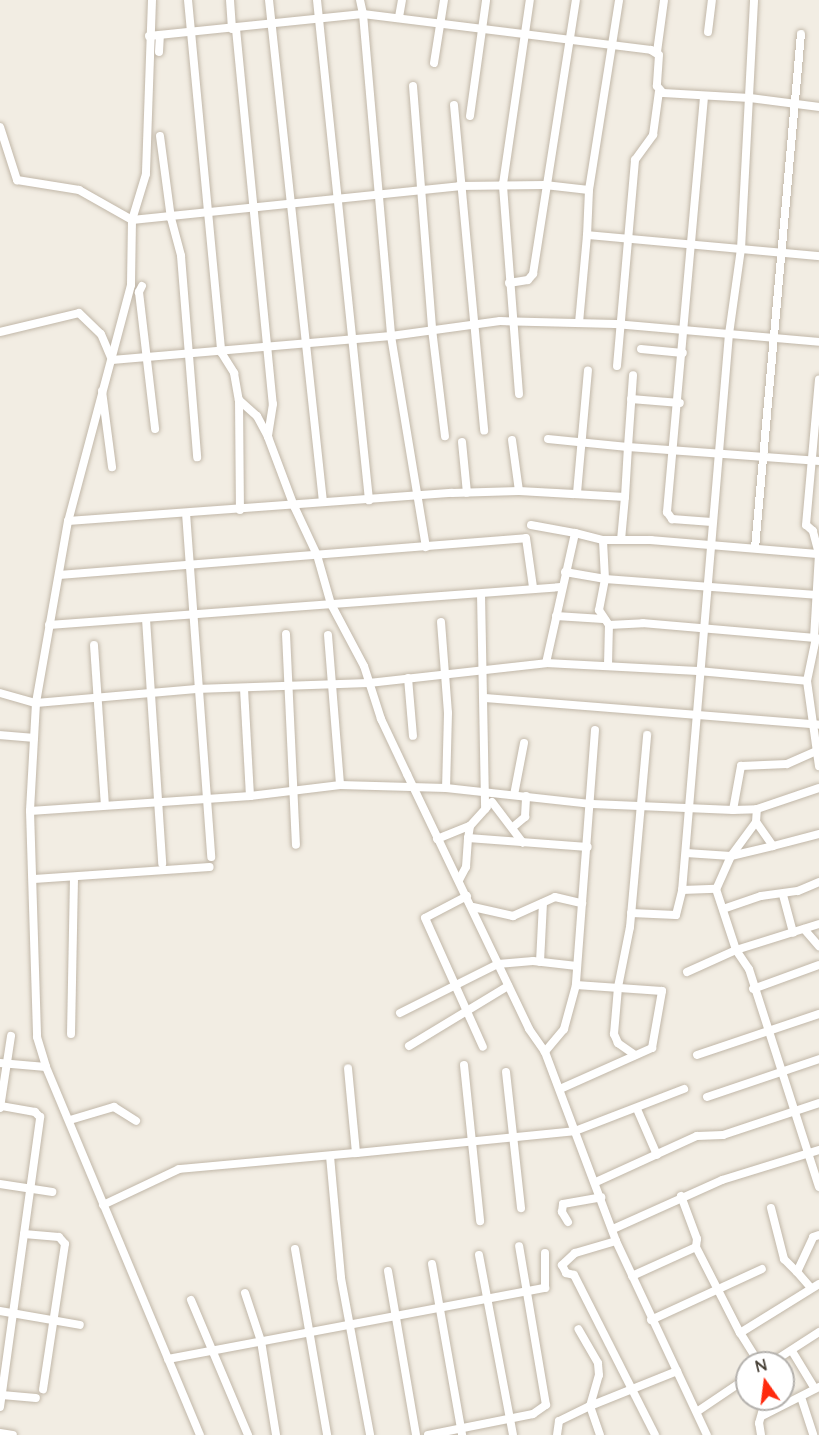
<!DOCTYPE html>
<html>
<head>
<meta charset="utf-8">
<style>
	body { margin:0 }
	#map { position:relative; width:819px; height:1435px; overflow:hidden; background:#f2ede3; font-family:Quicksand,sans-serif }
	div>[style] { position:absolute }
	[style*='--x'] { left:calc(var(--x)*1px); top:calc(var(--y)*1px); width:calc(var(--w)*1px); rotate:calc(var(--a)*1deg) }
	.roads { filter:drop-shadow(0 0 2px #c1b7a8) drop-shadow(0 0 2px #c1b7a8) }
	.minor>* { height:8px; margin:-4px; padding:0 4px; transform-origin:4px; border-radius:4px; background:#fff }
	span { translate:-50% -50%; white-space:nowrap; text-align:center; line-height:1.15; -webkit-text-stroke:4.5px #fff; paint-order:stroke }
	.north { position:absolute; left:735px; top:1351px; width:60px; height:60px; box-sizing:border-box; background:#fff; border:2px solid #b4b1ad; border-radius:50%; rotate:346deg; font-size:16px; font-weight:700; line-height:24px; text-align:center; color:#443d33 }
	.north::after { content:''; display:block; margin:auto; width:21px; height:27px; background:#ff2a0d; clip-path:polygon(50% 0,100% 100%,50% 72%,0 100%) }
</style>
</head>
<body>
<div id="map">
	<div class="roads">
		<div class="minor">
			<i style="--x:152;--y:0;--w:174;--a:92"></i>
			<i style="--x:146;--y:174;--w:48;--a:106.9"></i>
			<i style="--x:132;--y:220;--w:65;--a:90.9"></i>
			<i style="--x:131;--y:285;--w:244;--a:104.9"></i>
			<i style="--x:68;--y:521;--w:185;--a:100"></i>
			<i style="--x:36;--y:703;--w:108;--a:93.2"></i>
			<i style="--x:30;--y:811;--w:226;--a:88.2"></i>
			<i style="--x:37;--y:1037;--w:31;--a:73"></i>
			<i style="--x:46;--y:1067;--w:399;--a:67.3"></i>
			<i style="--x:188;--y:0;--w:354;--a:84.6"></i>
			<i style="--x:221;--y:352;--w:25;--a:58"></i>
			<i style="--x:234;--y:373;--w:27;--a:80"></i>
			<i style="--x:239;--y:400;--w:24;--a:42"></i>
			<i style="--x:257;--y:416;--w:24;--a:62"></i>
			<i style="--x:268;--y:437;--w:74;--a:69.4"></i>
			<i style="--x:294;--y:506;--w:54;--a:64.9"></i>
			<i style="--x:317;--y:555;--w:51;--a:74.1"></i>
			<i style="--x:331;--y:604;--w:70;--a:62"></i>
			<i style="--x:364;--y:666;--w:56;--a:72.2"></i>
			<i style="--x:381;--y:719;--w:61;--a:64.7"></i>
			<i style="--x:407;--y:774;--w:283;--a:64.4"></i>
			<i style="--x:529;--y:1029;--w:28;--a:55"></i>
			<i style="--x:230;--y:0;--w:29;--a:86"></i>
			<i style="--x:269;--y:0;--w:505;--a:83.86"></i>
			<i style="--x:317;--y:0;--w:503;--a:84.06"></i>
			<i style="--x:360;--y:0;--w:14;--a:78"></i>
			<i style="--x:363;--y:14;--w:290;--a:7.1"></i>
			<i style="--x:651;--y:50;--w:9;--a:32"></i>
			<i style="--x:659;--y:55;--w:31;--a:94"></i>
			<i style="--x:657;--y:86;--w:9;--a:49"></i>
			<i style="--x:663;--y:93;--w:87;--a:3.3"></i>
			<i style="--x:750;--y:98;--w:70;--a:7.4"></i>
			<i style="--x:399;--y:17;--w:17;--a:-80"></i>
			<i style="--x:236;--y:29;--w:377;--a:84.4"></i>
			<i style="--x:273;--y:404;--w:33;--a:99"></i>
			<i style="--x:708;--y:32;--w:32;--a:-83"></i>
			<i style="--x:149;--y:36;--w:215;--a:-5.9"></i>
			<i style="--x:363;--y:14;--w:323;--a:85"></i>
			<i style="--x:391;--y:336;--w:214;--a:80.6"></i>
			<i style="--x:159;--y:52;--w:17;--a:-87"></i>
			<i style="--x:657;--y:52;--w:52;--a:-82.3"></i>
			<i style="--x:434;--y:63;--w:64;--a:-81"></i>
			<i style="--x:413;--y:86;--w:244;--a:85.5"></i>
			<i style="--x:432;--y:329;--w:108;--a:83.1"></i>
			<i style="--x:704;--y:97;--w:417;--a:95.1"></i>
			<i style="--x:667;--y:512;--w:9;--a:54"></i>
			<i style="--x:672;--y:519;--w:40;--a:4.3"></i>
			<i style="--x:454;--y:105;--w:327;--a:84.7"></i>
			<i style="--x:470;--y:116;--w:117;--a:-82.1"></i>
			<i style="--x:0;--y:127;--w:56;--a:72.2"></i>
			<i style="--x:17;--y:180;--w:63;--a:9.2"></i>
			<i style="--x:79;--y:190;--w:61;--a:29.5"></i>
			<i style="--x:132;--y:220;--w:329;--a:-5.9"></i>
			<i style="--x:459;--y:186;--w:86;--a:-0.7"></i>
			<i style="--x:545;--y:185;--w:44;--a:6.5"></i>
			<i style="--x:589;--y:190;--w:45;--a:92.5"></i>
			<i style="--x:587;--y:235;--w:233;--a:5.2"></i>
			<i style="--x:160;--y:136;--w:83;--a:82.4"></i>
			<i style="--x:171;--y:218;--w:39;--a:75"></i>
			<i style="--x:181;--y:256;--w:202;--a:85.4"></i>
			<i style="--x:589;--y:190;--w:192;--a:-81"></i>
			<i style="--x:509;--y:283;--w:19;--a:-9"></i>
			<i style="--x:528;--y:280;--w:8;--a:-50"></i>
			<i style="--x:533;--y:274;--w:277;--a:-81.1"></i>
			<i style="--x:142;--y:286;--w:7;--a:117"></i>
			<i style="--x:139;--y:292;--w:138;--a:83.3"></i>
			<i style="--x:579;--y:323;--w:88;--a:-84.8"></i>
			<i style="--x:0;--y:332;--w:81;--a:-13.5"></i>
			<i style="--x:79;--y:313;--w:30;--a:44"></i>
			<i style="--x:101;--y:334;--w:28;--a:67"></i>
			<i style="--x:112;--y:360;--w:280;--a:-4.9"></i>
			<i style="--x:391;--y:336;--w:110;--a:-7.8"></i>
			<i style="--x:500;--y:321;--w:115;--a:1.5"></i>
			<i style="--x:615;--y:324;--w:205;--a:5"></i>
			<i style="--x:641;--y:349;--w:42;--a:5.4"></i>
			<i style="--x:617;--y:366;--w:207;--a:-85"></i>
			<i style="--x:635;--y:160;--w:31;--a:-54"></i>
			<i style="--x:653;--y:135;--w:44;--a:-82.2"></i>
			<i style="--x:102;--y:391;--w:77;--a:82.5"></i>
			<i style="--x:519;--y:394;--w:211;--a:-94.4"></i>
			<i style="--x:503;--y:184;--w:186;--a:-81.7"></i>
			<i style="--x:631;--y:399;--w:49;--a:4.7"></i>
			<i style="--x:239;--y:400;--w:110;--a:89.5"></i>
			<i style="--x:548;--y:439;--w:80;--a:5.7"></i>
			<i style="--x:628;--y:447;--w:72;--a:-86"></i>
			<i style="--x:512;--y:440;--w:51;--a:82.2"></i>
			<i style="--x:462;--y:442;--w:51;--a:84.4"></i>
			<i style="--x:577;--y:493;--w:123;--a:-84.9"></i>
			<i style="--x:186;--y:513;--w:345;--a:85.8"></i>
			<i style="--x:68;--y:521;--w:385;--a:-4.2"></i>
			<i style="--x:452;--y:493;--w:67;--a:-1.7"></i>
			<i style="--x:519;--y:491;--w:106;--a:3.2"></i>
			<i style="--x:625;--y:497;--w:50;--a:-86.6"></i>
			<i style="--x:628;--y:447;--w:192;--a:4.2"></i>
			<i style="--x:531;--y:525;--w:45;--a:10.3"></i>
			<i style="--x:621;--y:540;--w:43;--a:-84.7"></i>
			<i style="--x:755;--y:548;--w:516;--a:-84.89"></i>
			<i style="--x:565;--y:572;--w:41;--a:9.9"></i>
			<i style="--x:605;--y:579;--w:39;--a:-93"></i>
			<i style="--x:59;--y:575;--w:468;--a:-4.5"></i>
			<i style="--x:526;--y:538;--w:49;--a:81.9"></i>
			<i style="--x:481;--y:594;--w:215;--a:88.9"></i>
			<i style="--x:556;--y:616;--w:47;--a:3.7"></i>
			<i style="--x:146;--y:619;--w:245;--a:86.2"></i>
			<i style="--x:441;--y:622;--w:91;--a:85.6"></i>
			<i style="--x:448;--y:713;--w:75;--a:91.5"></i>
			<i style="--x:446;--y:788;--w:147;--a:6.3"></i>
			<i style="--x:592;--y:804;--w:141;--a:2.4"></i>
			<i style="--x:733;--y:810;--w:24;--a:-2"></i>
			<i style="--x:757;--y:809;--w:65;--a:-18.7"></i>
			<i style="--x:49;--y:625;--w:513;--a:-4.24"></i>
			<i style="--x:609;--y:625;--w:18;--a:-124"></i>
			<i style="--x:599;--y:610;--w:32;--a:-79"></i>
			<i style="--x:605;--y:579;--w:215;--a:4.3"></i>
			<i style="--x:286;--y:634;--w:211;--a:87.3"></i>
			<i style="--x:328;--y:635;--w:150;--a:85.4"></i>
			<i style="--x:94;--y:645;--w:160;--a:86.1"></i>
			<i style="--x:546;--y:663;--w:133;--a:-77.4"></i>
			<i style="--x:575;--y:533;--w:29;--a:14"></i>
			<i style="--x:603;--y:540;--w:48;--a:0"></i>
			<i style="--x:651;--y:540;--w:169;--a:4.8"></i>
			<i style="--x:608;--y:665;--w:40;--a:-88.6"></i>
			<i style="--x:609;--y:625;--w:34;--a:-3"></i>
			<i style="--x:643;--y:623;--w:172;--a:5"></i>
			<i style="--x:814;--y:638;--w:84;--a:-86.6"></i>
			<i style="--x:819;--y:554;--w:24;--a:-105"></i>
			<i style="--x:813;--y:531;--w:9;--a:-139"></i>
			<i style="--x:806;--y:525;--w:146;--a:-84.9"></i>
			<i style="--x:408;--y:678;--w:58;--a:85.1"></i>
			<i style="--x:807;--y:681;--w:44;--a:-78.2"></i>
			<i style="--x:0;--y:693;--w:37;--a:16"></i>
			<i style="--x:36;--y:703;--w:161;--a:-5"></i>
			<i style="--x:196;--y:689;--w:173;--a:-2"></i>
			<i style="--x:369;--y:683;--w:178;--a:-6.4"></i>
			<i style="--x:546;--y:663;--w:152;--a:3"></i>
			<i style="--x:698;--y:671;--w:109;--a:5.2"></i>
			<i style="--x:807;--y:681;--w:86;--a:82"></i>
			<i style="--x:486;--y:698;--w:334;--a:4.6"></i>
			<i style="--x:595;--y:730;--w:256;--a:94.3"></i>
			<i style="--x:576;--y:985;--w:46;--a:105.3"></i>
			<i style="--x:564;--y:1029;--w:30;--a:130"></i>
			<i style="--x:545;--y:1052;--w:202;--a:69.4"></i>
			<i style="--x:616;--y:1241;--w:214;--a:64.9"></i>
			<i style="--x:0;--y:735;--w:34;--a:5"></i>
			<i style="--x:514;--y:795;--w:53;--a:-79.1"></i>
			<i style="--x:250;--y:796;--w:91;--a:-7"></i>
			<i style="--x:340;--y:785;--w:106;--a:1.6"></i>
			<i style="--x:492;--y:802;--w:51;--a:52.9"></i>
			<i style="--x:733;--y:810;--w:45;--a:-79.7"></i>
			<i style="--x:741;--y:766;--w:46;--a:-2.5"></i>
			<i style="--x:787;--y:764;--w:30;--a:-24"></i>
			<i style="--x:30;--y:811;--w:221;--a:-3.9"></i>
			<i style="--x:250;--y:796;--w:107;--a:-93.2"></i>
			<i style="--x:756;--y:822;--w:42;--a:126.3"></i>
			<i style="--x:731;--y:856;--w:36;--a:114"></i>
			<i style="--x:716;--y:889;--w:64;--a:71.8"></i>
			<i style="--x:736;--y:950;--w:23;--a:56"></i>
			<i style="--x:749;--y:969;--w:229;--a:72.2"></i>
			<i style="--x:470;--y:826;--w:25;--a:-48"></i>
			<i style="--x:513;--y:827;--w:16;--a:-40"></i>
			<i style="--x:525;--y:817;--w:21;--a:-87"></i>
			<i style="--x:437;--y:839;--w:35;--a:-22"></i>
			<i style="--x:470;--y:826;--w:12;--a:99"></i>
			<i style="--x:468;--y:838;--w:120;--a:4.3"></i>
			<i style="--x:773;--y:846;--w:48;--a:-14.6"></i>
			<i style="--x:686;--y:853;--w:45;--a:3.8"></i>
			<i style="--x:731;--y:856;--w:43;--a:-13.4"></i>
			<i style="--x:773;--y:846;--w:29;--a:-125"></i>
			<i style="--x:756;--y:822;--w:13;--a:-86"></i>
			<i style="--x:34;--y:879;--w:176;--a:-3.9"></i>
			<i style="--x:459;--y:880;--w:15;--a:-62"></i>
			<i style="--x:466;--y:867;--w:29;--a:-86"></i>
			<i style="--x:682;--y:890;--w:34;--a:-2"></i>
			<i style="--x:783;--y:895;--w:39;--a:75"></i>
			<i style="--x:467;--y:896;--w:47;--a:152.4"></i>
			<i style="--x:425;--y:918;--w:141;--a:65.8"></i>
			<i style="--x:473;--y:907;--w:41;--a:12.7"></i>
			<i style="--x:513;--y:916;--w:46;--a:-24.3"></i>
			<i style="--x:555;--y:897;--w:28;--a:13"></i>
			<i style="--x:723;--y:909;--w:40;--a:-18.9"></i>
			<i style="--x:761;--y:896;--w:37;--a:-8"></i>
			<i style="--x:798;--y:891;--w:23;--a:-23"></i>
			<i style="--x:631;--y:913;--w:45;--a:2.5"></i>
			<i style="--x:676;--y:915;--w:25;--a:-76"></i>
			<i style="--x:682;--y:891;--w:559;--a:-85.18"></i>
			<i style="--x:729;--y:334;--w:86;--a:-82"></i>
			<i style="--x:741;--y:249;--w:249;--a:-87"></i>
			<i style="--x:804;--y:929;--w:23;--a:49"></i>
			<i style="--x:540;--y:962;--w:59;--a:-87.1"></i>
			<i style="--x:687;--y:972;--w:54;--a:-24.2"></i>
			<i style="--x:736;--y:950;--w:87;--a:-17.4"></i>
			<i style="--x:753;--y:989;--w:70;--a:-20"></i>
			<i style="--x:400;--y:1013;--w:110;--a:-26.6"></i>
			<i style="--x:498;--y:964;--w:35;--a:-5"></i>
			<i style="--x:533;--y:961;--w:44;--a:6.5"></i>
			<i style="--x:71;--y:1034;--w:157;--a:-88.9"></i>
			<i style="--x:409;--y:1046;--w:116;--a:-31.2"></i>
			<i style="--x:635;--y:1055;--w:21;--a:-145"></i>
			<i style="--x:618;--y:1043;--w:10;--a:-114"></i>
			<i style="--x:614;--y:1034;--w:47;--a:-85.1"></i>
			<i style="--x:618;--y:987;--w:61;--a:-78.7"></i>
			<i style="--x:630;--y:927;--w:193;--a:-84.9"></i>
			<i style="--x:697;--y:1055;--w:129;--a:-18.6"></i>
			<i style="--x:0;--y:1063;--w:46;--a:5"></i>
			<i style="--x:464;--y:1065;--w:157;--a:84.1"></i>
			<i style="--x:506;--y:1072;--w:137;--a:83.7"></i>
			<i style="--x:560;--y:1089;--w:101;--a:-24"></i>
			<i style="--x:652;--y:1048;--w:58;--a:-80"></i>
			<i style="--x:662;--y:991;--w:86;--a:-176"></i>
			<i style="--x:707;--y:1097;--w:118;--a:-18.7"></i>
			<i style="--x:0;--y:1108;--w:73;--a:-81.3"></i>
			<i style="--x:637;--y:1109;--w:50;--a:66.5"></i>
			<i style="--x:70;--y:1120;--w:46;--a:-16.5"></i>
			<i style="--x:114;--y:1107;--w:26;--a:32"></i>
			<i style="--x:356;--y:1153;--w:220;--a:-5.7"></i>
			<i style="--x:575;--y:1131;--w:117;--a:-21.1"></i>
			<i style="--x:330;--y:1156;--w:122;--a:84.8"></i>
			<i style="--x:341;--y:1278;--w:160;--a:79.5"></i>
			<i style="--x:596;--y:1182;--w:111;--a:-24.5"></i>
			<i style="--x:697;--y:1136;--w:26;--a:-2"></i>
			<i style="--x:723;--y:1135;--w:101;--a:-18.4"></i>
			<i style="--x:0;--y:1184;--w:53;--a:8.7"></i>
			<i style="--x:103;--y:1205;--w:84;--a:-25.3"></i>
			<i style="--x:179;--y:1169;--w:178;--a:-5.2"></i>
			<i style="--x:356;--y:1153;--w:85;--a:-95.4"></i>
			<i style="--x:771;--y:1208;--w:53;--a:75.7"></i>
			<i style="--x:784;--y:1259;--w:18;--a:45"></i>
			<i style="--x:568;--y:1222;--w:12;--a:-121"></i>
			<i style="--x:562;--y:1212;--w:8;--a:-83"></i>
			<i style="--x:563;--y:1204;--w:39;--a:-10"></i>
			<i style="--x:613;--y:1229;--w:120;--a:-24.2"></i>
			<i style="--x:722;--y:1180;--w:102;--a:-17.2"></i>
			<i style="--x:24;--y:1234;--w:35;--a:5"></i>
			<i style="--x:59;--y:1237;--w:9;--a:49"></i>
			<i style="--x:65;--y:1244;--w:147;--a:98.6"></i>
			<i style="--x:616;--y:1241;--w:43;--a:163.7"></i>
			<i style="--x:575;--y:1253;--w:18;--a:137"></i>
			<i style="--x:562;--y:1265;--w:9;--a:63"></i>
			<i style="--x:566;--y:1273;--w:8;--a:14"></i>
			<i style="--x:574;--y:1275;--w:179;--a:63.1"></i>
			<i style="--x:696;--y:1247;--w:97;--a:62.9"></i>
			<i style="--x:295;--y:1249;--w:189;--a:80.2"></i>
			<i style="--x:479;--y:1255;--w:183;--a:79.3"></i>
			<i style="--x:432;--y:1264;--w:174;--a:80"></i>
			<i style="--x:388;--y:1271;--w:166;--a:80.3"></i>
			<i style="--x:632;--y:1276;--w:70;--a:-24.4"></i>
			<i style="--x:696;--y:1247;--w:8;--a:-83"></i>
			<i style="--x:697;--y:1239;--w:46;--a:-110.4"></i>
			<i style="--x:811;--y:1288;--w:21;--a:-131"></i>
			<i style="--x:797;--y:1272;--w:38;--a:-65"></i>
			<i style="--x:813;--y:1237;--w:6;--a:-18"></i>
			<i style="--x:245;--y:1293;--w:51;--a:71.6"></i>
			<i style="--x:261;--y:1341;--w:95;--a:80.9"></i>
			<i style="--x:191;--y:1300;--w:147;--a:67.1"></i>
			<i style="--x:0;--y:1311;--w:81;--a:9.9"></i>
			<i style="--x:651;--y:1320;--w:122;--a:-24.7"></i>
			<i style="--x:792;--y:1351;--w:44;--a:58.8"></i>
			<i style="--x:168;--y:1359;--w:384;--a:-10.7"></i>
			<i style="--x:545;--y:1288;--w:35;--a:-90"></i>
			<i style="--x:759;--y:1363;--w:36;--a:-122"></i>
			<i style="--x:740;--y:1333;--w:93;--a:-31.8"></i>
			<i style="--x:771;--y:1363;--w:57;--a:-32.9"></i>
			<i style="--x:2;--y:1395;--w:34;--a:5"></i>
			<i style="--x:801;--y:1397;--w:40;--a:72"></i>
			<i style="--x:0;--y:1407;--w:293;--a:-82.1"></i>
			<i style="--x:40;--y:1117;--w:7;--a:-135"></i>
			<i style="--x:35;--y:1112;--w:35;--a:-170"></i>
			<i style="--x:698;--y:1411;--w:59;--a:-34"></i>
			<i style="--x:762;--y:1416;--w:64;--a:-27"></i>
			<i style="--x:0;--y:1433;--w:13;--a:9"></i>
			<i style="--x:428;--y:1435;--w:107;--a:-11.3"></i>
			<i style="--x:533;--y:1414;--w:16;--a:-35"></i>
			<i style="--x:546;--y:1405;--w:161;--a:-99.6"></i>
			<i style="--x:557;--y:1435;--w:14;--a:-82"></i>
			<i style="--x:559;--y:1421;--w:34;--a:-26"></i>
			<i style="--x:590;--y:1406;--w:32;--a:-74"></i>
			<i style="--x:599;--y:1375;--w:12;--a:-95"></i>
			<i style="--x:598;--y:1363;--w:39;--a:-120"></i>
			<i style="--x:600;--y:1435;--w:31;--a:-109"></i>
			<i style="--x:590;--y:1406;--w:94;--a:-21.9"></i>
			<i style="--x:761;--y:1435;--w:12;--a:-99"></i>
			<i style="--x:759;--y:1423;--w:25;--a:-74"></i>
		</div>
	</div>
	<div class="north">N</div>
</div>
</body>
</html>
